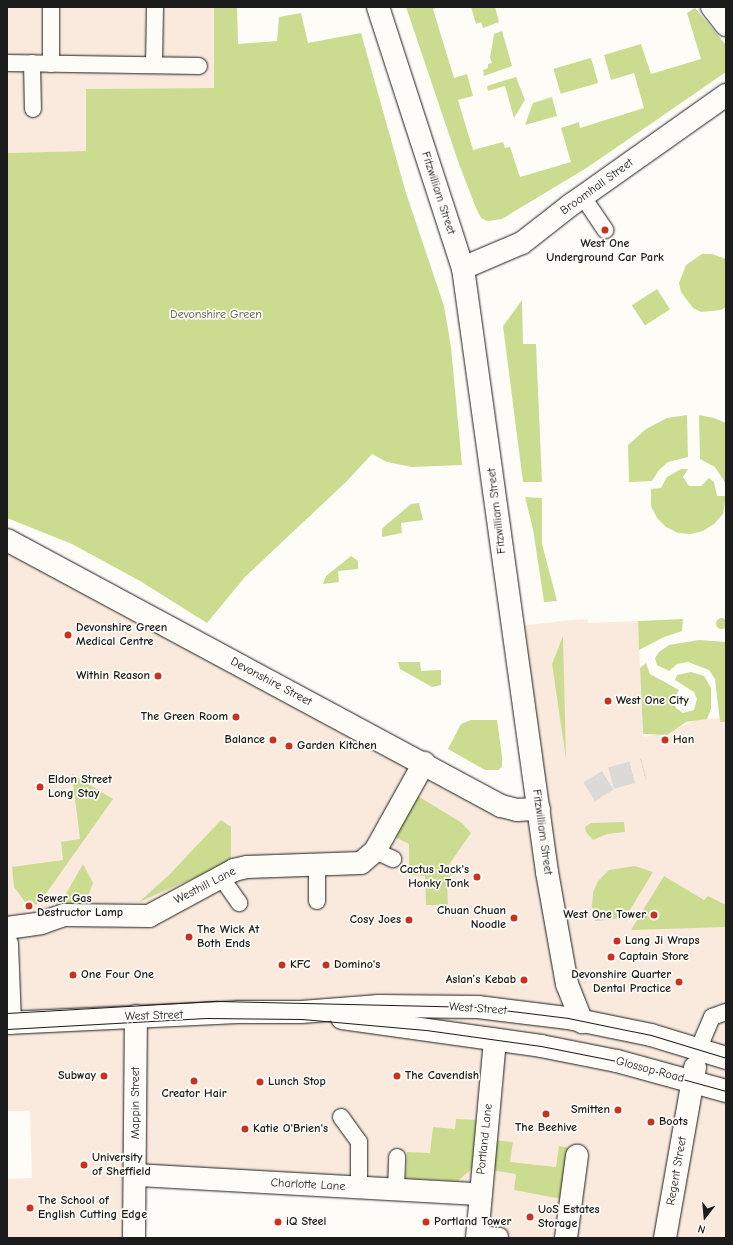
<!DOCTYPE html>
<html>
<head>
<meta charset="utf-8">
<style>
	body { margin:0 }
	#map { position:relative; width:733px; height:1245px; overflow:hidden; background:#fdfcf7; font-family:"Comic Neue",sans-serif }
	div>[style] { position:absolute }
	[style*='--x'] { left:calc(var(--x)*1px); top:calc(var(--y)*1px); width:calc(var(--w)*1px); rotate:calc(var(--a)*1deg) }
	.built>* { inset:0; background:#faeade }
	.green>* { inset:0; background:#cbdc90; transform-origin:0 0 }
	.round { border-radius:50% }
	.pedestrian-tunnel>* { height:22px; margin-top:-11px; transform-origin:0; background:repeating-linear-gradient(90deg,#dbdad6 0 22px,transparent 0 33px) }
	.roads { filter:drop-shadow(0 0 1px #1c1c1c) drop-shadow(0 0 1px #1c1c1c) }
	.service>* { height:16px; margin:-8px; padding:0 8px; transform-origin:8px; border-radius:8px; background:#fdfcf7 }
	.minor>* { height:22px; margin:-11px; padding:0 11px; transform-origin:11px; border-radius:11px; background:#fdfcf7 }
	.tertiary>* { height:22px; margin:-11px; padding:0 11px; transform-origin:11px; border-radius:11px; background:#fdfcf7 }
	.tram>* { height:1px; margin:-0.5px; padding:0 0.5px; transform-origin:0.5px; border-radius:0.5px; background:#1c1c1c }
	.dots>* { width:11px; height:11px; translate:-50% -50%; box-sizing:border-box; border:2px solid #fdfcf7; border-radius:50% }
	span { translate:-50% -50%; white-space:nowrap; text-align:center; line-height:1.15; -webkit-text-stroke:3.5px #fdfcf7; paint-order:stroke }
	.street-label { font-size:12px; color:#1c1c1c }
	.poi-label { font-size:12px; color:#1c1c1c; font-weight:700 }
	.left { translate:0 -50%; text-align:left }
	.right { translate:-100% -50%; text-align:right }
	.park-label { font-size:12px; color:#51563f }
	.frame { position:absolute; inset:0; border:8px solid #1c1c1c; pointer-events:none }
	.north { position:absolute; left:685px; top:1197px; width:40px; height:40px; -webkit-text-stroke:3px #fdfcf7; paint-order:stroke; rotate:196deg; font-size:11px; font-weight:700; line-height:16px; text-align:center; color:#1c1c1c }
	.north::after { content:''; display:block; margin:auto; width:14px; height:18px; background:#1c1c1c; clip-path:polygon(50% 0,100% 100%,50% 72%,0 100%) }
</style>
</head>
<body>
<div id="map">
	<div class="built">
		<i style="clip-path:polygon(7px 7px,214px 7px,214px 88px,86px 89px,86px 151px,7px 153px)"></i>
		<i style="clip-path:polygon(7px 540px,501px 806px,538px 809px,511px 627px,572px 620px,588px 619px,588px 623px,638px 621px,643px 737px,663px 733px,699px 719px,726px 718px,726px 1238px,477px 1238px,480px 1195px,136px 1175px,134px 1238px,7px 1238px,7px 1179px,32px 1178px,30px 1111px,7px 1111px)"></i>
	</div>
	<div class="green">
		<i style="clip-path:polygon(214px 7px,237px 7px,238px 44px,277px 41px,279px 17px,301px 13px,308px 43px,361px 33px,406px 193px,444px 306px,451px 347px,462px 465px,412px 467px,387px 462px,372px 454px,347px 481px,245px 577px,207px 623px,140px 581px,72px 544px,7px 518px,7px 153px,86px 151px,86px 89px,214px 88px)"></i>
		<i style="clip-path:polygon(406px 7px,438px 7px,433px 9px,454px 78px,467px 74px,473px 96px,458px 100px,473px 150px,503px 142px,505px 148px,510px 147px,520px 177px,571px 162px,561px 128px,579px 122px,580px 128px,644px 108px,634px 73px,611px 80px,604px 55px,641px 44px,651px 74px,701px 59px,687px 13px,695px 8px,726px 45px,726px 72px,588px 167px,502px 219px,487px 221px,481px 218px,476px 208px,459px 164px)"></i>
		<i style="clip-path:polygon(471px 7px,495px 7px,499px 22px,483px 28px,481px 22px,476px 24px)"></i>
		<i style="clip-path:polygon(502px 31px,512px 66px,484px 76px,483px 70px,488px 68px,488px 64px,492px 63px,490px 58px,494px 34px)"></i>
		<i style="left:591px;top:58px;width:26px;height:39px;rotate:74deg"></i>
		<i style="clip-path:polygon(516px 77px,525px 100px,514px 118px,505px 86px,488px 91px,487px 86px)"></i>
		<i style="clip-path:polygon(552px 97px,557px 116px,525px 125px,533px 103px)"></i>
		<i style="clip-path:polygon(702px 254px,712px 254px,726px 259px,726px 307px,721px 310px,701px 312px,693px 308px,681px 292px,679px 283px,686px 265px)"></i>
		<i style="left:657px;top:289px;width:24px;height:30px;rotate:57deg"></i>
		<i style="clip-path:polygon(522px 300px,523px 344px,536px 344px,542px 482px,523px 482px,503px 326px)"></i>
		<i style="clip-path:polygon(687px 415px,688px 457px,668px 462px,659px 470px,652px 481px,629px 482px,628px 445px,646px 429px,667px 418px)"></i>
		<i style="clip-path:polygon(699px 415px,714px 418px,726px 423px,726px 484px,715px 467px,700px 459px)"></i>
		<i style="clip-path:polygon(681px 469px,688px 469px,683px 477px,689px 486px,701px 486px,709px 478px,714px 482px,717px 496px,726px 496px,723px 514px,714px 524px,703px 531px,691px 534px,678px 533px,666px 527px,657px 518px,651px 506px,651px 489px,661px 488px,667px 477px)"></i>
		<i style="clip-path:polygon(525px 497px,542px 498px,542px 544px,557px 601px,544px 602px,533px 529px)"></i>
		<i style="clip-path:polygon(419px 503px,423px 520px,401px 523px,402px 533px,382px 537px,382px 529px,386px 525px,411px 504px)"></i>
		<i style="clip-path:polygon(351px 556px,358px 561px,358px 569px,338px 571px,339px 582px,323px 584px,326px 576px)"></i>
		<i class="round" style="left:715.5px;top:617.5px;width:11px;height:11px"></i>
		<i style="clip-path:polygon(683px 619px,682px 631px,664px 637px,639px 650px,638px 621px)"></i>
		<i style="clip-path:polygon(563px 636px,566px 759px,552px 664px)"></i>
		<i style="clip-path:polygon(699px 640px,726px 642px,726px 722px,720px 722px,715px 679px,709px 670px,688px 662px,677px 664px,669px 671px,657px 665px,655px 658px,659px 652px,669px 645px)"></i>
		<i style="clip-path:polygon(398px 662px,420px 662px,421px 671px,441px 670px,441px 685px,432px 687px,400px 669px)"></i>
		<i style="clip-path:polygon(646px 663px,650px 674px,679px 690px,673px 701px,676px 708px,683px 713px,694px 710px,697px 699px,694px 692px,675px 680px,677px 675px,691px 672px,704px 676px,711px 688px,711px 709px,707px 719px,686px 722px,667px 735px,643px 734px,640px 668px)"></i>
		<i style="clip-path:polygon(471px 720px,497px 720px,502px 756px,502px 767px,498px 770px,485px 770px,448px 749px,461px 724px)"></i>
		<i style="clip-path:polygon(72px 774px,113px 799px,40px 902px,34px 905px,25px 902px,14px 887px,12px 867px,63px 860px,61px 842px,80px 839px)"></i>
		<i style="clip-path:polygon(413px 793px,462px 823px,471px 833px,448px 866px,454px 871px,447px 880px,448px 905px,426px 905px,425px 876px,409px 875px,409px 844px,391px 835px)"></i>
		<i style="clip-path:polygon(221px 820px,231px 827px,231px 862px,139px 902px,169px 875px)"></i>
		<i style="clip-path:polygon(624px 822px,625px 832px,607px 834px,593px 840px,586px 832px,585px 827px,591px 823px)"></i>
		<i style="clip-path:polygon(83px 864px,93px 883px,85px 904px,59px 906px)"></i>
		<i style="clip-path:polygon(635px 866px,653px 872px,625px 918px,595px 921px,592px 906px,593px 892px,598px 881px,609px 870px)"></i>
		<i style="clip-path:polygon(664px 876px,704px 900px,708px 896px,726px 905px,726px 927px,631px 930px)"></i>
		<i style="clip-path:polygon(456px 1119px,478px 1120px,475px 1166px,458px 1181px,406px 1178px,407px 1152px,430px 1153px,433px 1127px,455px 1129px)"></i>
		<i style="clip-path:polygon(494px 1140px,513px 1142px,510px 1162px,556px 1167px,559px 1146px,569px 1148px,562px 1199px,514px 1190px,516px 1174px,492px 1170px)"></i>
	</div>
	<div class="pedestrian-tunnel">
		<i style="--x:589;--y:792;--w:26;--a:-32"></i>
		<i style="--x:611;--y:778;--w:34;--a:-15"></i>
	</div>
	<div class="roads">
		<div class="service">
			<i style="--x:51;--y:7;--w:57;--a:90"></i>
			<i style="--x:7;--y:63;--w:192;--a:0.9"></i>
			<i style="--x:32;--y:63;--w:46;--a:88.8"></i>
			<i style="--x:154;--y:65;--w:58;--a:-89"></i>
			<i style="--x:583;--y:197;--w:40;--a:56"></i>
			<i style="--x:375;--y:851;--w:20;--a:24"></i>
			<i style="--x:317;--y:864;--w:37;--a:90"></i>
			<i style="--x:221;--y:877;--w:32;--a:55"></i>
			<i style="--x:698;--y:1050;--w:36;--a:-67"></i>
			<i style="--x:712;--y:1017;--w:15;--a:-20"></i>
			<i style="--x:341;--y:1117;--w:31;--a:54"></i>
			<i style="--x:359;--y:1142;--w:46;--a:90"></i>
			<i style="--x:396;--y:1190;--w:33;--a:-88"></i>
			<i style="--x:477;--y:1234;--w:23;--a:5"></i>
		</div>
		<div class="minor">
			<i style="--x:378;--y:7;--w:274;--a:72"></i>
			<i style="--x:463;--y:268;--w:610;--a:82.08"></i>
			<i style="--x:547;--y:872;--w:114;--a:79.9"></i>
			<i style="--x:567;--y:984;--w:41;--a:68.5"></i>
			<i style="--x:712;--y:7;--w:23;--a:52"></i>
			<i style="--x:463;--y:268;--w:64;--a:-23"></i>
			<i style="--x:522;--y:243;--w:63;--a:-38"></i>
			<i style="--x:572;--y:204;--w:189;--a:-35.3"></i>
			<i style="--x:7;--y:540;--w:561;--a:28.3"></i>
			<i style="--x:501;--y:806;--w:16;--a:14"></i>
			<i style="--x:517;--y:810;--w:22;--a:-3"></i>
			<i style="--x:7;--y:928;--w:34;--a:-8"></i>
			<i style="--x:41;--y:923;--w:24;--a:-19"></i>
			<i style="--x:64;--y:915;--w:85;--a:0.7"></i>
			<i style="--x:149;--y:916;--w:97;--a:-28.4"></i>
			<i style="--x:234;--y:870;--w:13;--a:-13"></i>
			<i style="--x:247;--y:867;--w:114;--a:-2"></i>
			<i style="--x:361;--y:863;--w:18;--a:-41"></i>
			<i style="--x:375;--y:851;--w:101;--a:-60.9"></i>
			<i style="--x:7;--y:944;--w:79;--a:87.8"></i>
			<i style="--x:136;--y:1175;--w:345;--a:3.2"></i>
			<i style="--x:477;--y:1238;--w:199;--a:-84.8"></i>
			<i style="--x:566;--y:1238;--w:83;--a:-82.4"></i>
		</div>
		<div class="tertiary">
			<i style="--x:342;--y:1018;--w:201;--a:8"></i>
			<i style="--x:541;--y:1046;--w:77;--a:11.2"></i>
			<i style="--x:617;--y:1061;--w:113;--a:15.4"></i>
			<i style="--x:7;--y:1023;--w:231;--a:-2.7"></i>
			<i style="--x:238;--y:1012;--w:63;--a:0"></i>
			<i style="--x:301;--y:1012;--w:78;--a:-4.4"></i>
			<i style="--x:379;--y:1006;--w:99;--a:0.6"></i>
			<i style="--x:478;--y:1007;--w:91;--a:7"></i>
			<i style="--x:568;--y:1018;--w:85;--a:11.6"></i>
			<i style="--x:651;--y:1035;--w:78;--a:17"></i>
			<i style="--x:134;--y:1238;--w:222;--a:-89.5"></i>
			<i style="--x:665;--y:1238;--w:173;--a:-80"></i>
		</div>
	</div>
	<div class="tram">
		<i style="--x:7;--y:1013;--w:211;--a:-3.3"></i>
		<i style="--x:218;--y:1001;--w:260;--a:1.3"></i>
		<i style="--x:478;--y:1007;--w:91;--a:7"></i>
		<i style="--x:568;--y:1018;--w:85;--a:11.6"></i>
		<i style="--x:651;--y:1035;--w:78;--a:17"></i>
		<i style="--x:7;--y:1029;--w:199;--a:-3.2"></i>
		<i style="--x:206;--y:1018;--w:96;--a:0.6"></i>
		<i style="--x:302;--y:1019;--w:124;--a:5.1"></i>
		<i style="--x:426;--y:1030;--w:116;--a:7.9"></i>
		<i style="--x:541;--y:1046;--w:77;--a:11.2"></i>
		<i style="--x:617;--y:1061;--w:113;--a:15.4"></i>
	</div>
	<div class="dots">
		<i style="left:605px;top:230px;background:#c8321e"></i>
		<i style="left:68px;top:635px;background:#c8321e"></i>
		<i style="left:158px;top:676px;background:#c8321e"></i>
		<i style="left:608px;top:701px;background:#c8321e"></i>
		<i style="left:236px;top:717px;background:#c8321e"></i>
		<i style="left:273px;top:740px;background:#c8321e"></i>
		<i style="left:665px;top:740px;background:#c8321e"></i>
		<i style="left:289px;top:746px;background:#c8321e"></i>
		<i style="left:40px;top:787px;background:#c8321e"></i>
		<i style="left:477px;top:877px;background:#c8321e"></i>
		<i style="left:29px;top:906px;background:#c8321e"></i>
		<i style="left:654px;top:915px;background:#c8321e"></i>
		<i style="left:514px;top:918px;background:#c8321e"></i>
		<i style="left:409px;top:920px;background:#c8321e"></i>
		<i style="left:189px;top:937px;background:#c8321e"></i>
		<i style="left:617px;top:941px;background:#c8321e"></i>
		<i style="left:611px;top:957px;background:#c8321e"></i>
		<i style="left:282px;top:965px;background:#c8321e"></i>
		<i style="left:326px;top:965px;background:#c8321e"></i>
		<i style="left:73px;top:975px;background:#c8321e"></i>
		<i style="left:524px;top:980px;background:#c8321e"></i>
		<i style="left:679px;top:982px;background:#c8321e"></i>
		<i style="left:104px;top:1076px;background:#c8321e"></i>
		<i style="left:397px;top:1076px;background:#c8321e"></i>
		<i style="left:194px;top:1081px;background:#c8321e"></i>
		<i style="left:260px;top:1082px;background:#c8321e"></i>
		<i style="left:618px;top:1110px;background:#c8321e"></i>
		<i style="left:546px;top:1114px;background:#c8321e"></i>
		<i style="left:651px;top:1122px;background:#c8321e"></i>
		<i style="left:245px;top:1129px;background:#c8321e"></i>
		<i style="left:84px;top:1165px;background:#c8321e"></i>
		<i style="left:30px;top:1208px;background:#c8321e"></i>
		<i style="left:530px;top:1217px;background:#c8321e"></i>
		<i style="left:278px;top:1222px;background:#c8321e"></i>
		<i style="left:426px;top:1222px;background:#c8321e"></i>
	</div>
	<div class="street-label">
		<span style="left:597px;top:187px;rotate:-36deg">Broomhall Street</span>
		<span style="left:438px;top:193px;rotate:72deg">Fitzwilliam Street</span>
		<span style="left:497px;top:511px;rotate:-97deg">Fitzwilliam Street</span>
		<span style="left:271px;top:682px;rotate:28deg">Devonshire Street</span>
		<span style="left:542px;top:832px;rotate:82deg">Fitzwilliam Street</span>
		<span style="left:205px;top:886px;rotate:-27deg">Westhill Lane</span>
		<span style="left:478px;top:1009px;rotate:4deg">West Street</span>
		<span style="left:154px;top:1016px;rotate:-2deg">West Street</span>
		<span style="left:650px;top:1070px;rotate:15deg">Glossop Road</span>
		<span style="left:136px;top:1103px;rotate:-90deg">Mappin Street</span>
		<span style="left:485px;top:1139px;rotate:-84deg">Portland Lane</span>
		<span style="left:677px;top:1171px;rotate:-80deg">Regent Street</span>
		<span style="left:308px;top:1185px;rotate:3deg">Charlotte Lane</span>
	</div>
	<div class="poi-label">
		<span style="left:605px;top:251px">West One<br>Underground Car Park</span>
		<span class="left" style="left:76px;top:635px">Devonshire Green<br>Medical Centre</span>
		<span class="right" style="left:150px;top:676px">Within Reason</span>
		<span class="left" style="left:616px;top:701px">West One City</span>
		<span class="right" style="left:228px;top:717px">The Green Room</span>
		<span class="right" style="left:265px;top:740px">Balance</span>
		<span class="left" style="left:673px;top:740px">Han</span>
		<span class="left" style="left:297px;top:746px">Garden Kitchen</span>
		<span class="left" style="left:48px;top:787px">Eldon Street<br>Long Stay</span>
		<span class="right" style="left:469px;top:877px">Cactus Jack's<br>Honky Tonk</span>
		<span class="left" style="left:37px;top:906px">Sewer Gas<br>Destructor Lamp</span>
		<span class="right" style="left:506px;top:918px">Chuan Chuan<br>Noodle</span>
		<span class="right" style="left:646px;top:915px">West One Tower</span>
		<span class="right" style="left:401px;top:920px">Cosy Joes</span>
		<span class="left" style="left:197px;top:937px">The Wick At<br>Both Ends</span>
		<span class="left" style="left:625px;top:941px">Lang Ji Wraps</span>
		<span class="left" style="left:619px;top:957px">Captain Store</span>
		<span class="left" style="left:290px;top:965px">KFC</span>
		<span class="left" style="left:334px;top:965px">Domino's</span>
		<span class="left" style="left:81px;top:975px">One Four One</span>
		<span class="right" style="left:671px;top:982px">Devonshire Quarter<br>Dental Practice</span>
		<span class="right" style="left:516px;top:980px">Aslan’s Kebab</span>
		<span class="right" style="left:96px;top:1076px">Subway</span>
		<span class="left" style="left:405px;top:1076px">The Cavendish</span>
		<span class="left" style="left:268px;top:1082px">Lunch Stop</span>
		<span style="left:194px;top:1094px">Creator Hair</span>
		<span class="right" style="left:610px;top:1110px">Smitten</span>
		<span class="left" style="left:659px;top:1122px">Boots</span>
		<span style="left:546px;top:1128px">The Beehive</span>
		<span class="left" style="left:253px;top:1129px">Katie O'Brien's</span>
		<span class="left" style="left:92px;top:1165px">University<br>of Sheffield</span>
		<span class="left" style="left:38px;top:1208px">The School of<br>English Cutting Edge</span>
		<span class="left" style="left:538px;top:1217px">UoS Estates<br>Storage</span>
		<span class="left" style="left:286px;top:1222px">iQ Steel</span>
		<span class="left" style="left:434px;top:1222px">Portland Tower</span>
	</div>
	<div class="park-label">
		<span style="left:216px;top:315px">Devonshire Green</span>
	</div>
	<div class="frame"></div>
	<div class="north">N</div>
</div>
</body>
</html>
